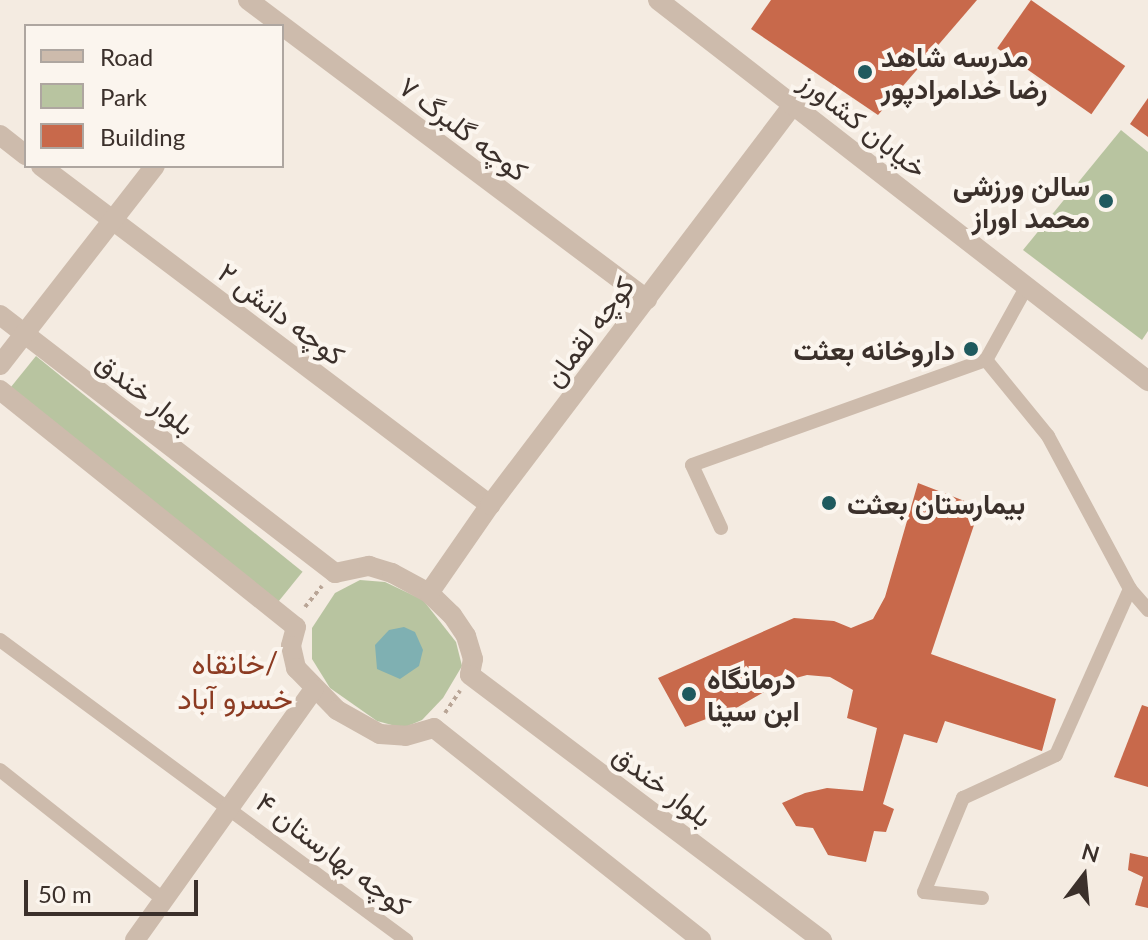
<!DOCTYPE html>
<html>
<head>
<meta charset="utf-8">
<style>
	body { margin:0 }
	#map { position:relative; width:1148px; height:940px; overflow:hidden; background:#f4ebe1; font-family:Lato,Vazirmatn,sans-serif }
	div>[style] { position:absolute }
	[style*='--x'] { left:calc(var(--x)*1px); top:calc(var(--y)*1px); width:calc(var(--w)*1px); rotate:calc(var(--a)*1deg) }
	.green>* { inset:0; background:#b8c4a0; transform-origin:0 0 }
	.water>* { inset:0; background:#7fb0b2 }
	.building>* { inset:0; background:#c8694b; transform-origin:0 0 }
	.path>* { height:4px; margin-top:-2px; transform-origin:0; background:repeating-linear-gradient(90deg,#b9a596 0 4px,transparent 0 8px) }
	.service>* { height:14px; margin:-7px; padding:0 7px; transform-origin:7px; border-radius:7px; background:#cdbbac }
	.minor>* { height:20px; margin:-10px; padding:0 10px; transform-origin:10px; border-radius:10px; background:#cdbbac }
	.tertiary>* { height:20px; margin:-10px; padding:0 10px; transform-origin:10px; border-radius:10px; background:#cdbbac }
	.dots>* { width:22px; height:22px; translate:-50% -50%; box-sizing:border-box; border:4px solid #fbf5ee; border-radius:50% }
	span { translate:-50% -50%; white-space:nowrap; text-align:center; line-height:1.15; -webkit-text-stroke:8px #fbf5ee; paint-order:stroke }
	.poi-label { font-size:28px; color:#3b302b; font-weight:700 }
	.left { translate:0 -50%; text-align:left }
	.right { translate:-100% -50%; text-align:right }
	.street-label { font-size:28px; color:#3b302b }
	.neighbourhood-label { font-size:30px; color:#8c3b22 }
	.legend { position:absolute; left:24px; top:24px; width:260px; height:144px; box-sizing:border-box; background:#fbf5ee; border:2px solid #aea6a0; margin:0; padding:10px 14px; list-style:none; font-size:24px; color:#3b302b }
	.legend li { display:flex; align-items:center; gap:16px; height:40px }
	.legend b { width:40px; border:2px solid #aea6a0 }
	.north { position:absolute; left:1044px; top:836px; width:80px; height:80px; -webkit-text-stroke:6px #fbf5ee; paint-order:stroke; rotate:16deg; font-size:22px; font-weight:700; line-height:32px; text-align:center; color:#3b302b }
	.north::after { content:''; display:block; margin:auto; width:28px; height:36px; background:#3b302b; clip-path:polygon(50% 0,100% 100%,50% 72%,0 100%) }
	.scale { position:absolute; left:24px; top:880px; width:174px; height:36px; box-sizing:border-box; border:4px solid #3b302b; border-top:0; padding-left:10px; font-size:24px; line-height:28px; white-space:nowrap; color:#3b302b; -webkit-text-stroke:6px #fbf5ee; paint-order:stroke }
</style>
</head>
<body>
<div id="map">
	<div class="green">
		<i style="clip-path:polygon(1121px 130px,1148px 152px,1148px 331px,1142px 340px,1023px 250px)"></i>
		<i style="left:36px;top:356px;width:343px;height:44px;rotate:39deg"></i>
		<i style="clip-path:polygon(360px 580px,385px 582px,423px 600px,456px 642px,462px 666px,443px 698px,422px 720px,403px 728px,377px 721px,330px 688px,312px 659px,312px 628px,335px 593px)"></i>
	</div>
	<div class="water">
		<i style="clip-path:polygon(404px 627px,415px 632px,423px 650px,419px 666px,400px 679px,377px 669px,375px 645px,389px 630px)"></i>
	</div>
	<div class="building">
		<i style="clip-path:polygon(771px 0,977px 0,878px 115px,751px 29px)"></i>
		<i style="left:1031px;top:0;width:115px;height:59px;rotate:35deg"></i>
		<i style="clip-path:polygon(1148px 98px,1148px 137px,1130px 124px)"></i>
		<i style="clip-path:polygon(918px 483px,980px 507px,931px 654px,1056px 699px,1042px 751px,945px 721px,937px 743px,904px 734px,883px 804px,894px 809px,886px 832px,874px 831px,866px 862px,828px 855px,813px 828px,796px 826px,782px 803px,805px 793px,827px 788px,863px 791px,877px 728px,847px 718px,853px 690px,830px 677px,807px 675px,781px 682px,738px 707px,685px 727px,658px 678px,794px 618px,834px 621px,851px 628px,873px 619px,885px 597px)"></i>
		<i style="clip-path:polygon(1142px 705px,1148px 707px,1148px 787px,1114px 777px)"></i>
		<i style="clip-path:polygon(1130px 853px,1148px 857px,1148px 908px,1135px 905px,1143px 877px,1128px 870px)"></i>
	</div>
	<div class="path">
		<i style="--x:305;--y:607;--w:27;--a:-51"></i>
		<i style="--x:445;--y:713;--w:27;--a:-56"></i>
	</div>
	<div class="service">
		<i style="--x:986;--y:360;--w:98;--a:50.8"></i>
		<i style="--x:1048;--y:436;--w:174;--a:61.8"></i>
		<i style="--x:721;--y:528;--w:69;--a:-114.7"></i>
		<i style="--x:692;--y:465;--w:312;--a:-19.7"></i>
		<i style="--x:986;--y:360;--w:85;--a:-61"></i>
		<i style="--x:0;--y:640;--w:505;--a:36.46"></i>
		<i style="--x:0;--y:770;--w:209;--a:38.4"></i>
		<i style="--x:982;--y:898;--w:58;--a:-174.1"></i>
		<i style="--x:924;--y:892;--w:102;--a:-67.5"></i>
		<i style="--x:963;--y:798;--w:102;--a:-24.8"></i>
		<i style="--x:1056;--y:755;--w:182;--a:-66"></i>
		<i style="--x:1130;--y:589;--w:28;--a:49"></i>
	</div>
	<div class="minor">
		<i style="--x:248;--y:0;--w:499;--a:36.9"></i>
		<i style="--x:0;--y:135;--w:33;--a:38"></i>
		<i style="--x:41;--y:166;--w:563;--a:37.05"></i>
		<i style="--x:0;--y:315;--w:423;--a:37.6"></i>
		<i style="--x:335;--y:573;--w:35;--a:-12"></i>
		<i style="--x:369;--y:566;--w:24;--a:17"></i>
		<i style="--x:392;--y:573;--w:42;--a:28.4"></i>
		<i style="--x:429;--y:593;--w:32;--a:44"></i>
		<i style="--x:452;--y:615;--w:25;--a:56"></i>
		<i style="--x:466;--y:636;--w:24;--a:73"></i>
		<i style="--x:473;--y:659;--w:16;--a:101"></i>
		<i style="--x:470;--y:675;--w:441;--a:37"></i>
		<i style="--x:0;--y:365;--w:252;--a:-52.1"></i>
		<i style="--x:0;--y:390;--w:379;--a:38.7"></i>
		<i style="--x:296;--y:627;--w:20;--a:105"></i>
		<i style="--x:291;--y:646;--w:23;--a:77"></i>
		<i style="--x:296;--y:668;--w:59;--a:45.7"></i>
		<i style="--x:337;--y:710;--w:49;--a:29.2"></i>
		<i style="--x:380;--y:734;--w:26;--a:4"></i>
		<i style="--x:406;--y:736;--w:29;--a:-16"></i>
		<i style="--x:434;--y:728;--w:341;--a:38.4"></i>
		<i style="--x:429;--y:593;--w:107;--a:-55.3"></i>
		<i style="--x:490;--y:505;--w:502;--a:-52.86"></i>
		<i style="--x:135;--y:940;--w:308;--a:-54.5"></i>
	</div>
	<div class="tertiary">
		<i style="--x:658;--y:0;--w:621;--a:37.87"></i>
	</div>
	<div class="dots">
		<i style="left:865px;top:72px;background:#1f5a5e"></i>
		<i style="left:1106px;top:201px;background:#1f5a5e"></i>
		<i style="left:971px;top:349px;background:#1f5a5e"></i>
		<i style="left:829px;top:503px;background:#1f5a5e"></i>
		<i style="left:689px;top:694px;background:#1f5a5e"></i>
	</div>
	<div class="poi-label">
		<span class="left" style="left:881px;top:72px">مدرسه شاهد<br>رضا خدامرادپور</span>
		<span class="right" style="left:1090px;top:201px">سالن ورزشی<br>محمد اوراز</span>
		<span class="right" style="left:955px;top:349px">داروخانه بعثت</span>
		<span class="left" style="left:847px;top:503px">بیمارستان بعثت</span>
		<span class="left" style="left:707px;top:694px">درمانگاه<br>ابن سینا</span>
	</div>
	<div class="street-label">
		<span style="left:864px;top:124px;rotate:38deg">خیابان کشاورز</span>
		<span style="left:464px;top:128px;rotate:37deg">کوچه گلبرگ ۷</span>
		<span style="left:282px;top:313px;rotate:37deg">کوچه دانش ۲</span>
		<span style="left:588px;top:331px;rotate:-53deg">کوچه لقمان</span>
		<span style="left:146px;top:393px;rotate:38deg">بلوار خندق</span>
		<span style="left:663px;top:785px;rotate:37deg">بلوار خندق</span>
		<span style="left:334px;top:853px;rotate:37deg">کوچه بهارستان ۴</span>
	</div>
	<div class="neighbourhood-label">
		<span style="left:235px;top:679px">خانقاه/<br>خسرو آباد</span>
	</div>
	<ul class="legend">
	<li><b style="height:10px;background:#cdbbac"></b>Road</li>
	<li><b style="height:22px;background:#b8c4a0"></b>Park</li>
	<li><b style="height:22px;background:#c8694b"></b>Building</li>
	</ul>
	<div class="north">N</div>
	<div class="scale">50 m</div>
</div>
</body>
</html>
